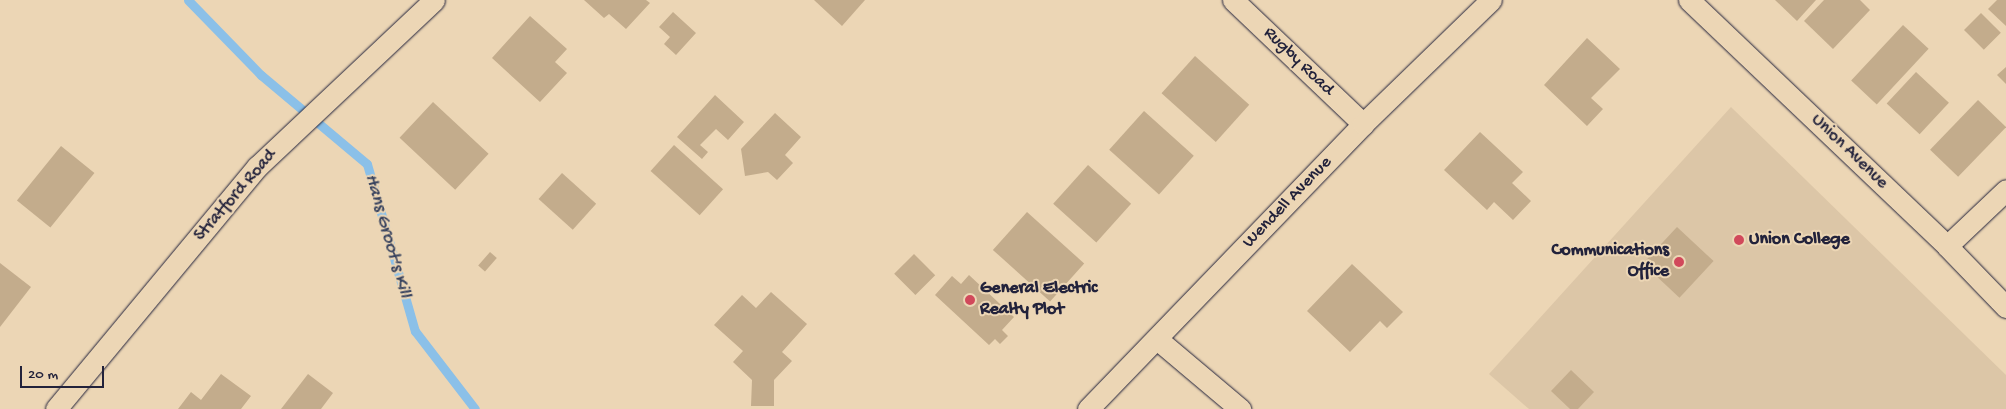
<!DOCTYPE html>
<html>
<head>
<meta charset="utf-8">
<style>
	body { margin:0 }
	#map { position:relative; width:2006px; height:409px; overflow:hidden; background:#ecd6b5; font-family:"Gochi Hand",sans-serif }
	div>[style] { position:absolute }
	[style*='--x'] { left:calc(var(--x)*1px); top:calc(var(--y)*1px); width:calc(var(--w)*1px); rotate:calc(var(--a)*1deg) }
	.built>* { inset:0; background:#dcc6a7 }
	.stream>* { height:9px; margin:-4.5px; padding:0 4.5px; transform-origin:4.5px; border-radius:4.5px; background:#8bc0e8 }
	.building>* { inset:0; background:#c3ac8c; transform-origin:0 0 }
	.roads { filter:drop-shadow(0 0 1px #22223b) drop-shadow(0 0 1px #22223b) }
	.street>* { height:21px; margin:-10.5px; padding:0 10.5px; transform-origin:10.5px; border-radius:10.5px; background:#ecd6b5 }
	.dots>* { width:14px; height:14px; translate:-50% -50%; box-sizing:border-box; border:2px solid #ecd6b5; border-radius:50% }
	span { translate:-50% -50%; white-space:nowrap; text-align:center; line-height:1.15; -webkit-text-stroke:4px #ecd6b5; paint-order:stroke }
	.street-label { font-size:18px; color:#22223b }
	.poi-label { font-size:18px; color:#22223b; font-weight:700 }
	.left { translate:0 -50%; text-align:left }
	.right { translate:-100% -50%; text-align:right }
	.water-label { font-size:19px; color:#37425e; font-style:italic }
	.scale { position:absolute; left:20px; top:366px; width:84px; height:22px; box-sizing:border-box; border:2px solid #22223b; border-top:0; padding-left:6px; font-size:15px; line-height:18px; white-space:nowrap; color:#22223b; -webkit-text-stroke:4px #ecd6b5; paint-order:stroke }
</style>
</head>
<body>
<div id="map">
	<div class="built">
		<i style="clip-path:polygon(1731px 107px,2006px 375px,2006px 409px,1529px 409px,1489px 374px)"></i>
	</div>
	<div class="stream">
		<i style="--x:188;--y:0;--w:105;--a:45.8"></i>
		<i style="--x:261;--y:75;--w:138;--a:40"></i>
		<i style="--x:367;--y:164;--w:174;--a:74"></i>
		<i style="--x:415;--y:331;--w:98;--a:52.4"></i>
	</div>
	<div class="building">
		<i style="clip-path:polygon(584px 0,646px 0,650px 3px,626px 29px,609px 14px,604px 18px)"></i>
		<i style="clip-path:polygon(814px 0,865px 0,842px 26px)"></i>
		<i style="clip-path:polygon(1775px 0,1816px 0,1797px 21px)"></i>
		<i style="clip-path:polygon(1824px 0,1860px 0,1870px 10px,1833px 49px,1804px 21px)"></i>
		<i style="clip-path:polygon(1997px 0,2006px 0,2006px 26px,1988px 9px)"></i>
		<i style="clip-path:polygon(673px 12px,696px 33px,676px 55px,664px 44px,670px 37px,659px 27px)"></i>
		<i style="left:1981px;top:13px;width:28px;height:24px;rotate:45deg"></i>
		<i style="clip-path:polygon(530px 16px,567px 49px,555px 62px,567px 73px,540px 102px,492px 58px)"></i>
		<i style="left:1903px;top:25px;width:35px;height:76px;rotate:43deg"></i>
		<i style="clip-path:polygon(1587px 38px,1620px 69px,1591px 98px,1603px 109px,1587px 126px,1544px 85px)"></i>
		<i style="left:1195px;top:56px;width:73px;height:50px;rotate:42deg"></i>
		<i style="clip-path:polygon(2006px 67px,2006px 84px,1997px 75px)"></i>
		<i style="left:1916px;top:72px;width:45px;height:43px;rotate:43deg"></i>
		<i style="clip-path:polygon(715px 95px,744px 122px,728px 140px,716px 129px,700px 145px,708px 152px,702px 159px,677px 137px)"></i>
		<i style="left:1978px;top:100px;width:39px;height:69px;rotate:44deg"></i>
		<i style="left:433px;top:102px;width:76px;height:49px;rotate:43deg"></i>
		<i style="left:1144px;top:111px;width:67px;height:52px;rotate:42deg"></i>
		<i style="clip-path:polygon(775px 113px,801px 137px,785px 155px,793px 163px,777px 180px,768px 172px,745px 176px,741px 149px)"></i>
		<i style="clip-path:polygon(1480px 132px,1523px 172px,1512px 183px,1531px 201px,1513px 220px,1494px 202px,1487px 210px,1444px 170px)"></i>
		<i style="left:674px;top:145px;width:66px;height:35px;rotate:42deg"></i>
		<i style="left:61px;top:146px;width:43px;height:70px;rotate:39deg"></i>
		<i style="left:1088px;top:165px;width:58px;height:52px;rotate:42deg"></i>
		<i style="left:562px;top:173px;width:46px;height:35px;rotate:42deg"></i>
		<i style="left:1027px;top:212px;width:77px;height:51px;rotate:42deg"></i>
		<i style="left:1677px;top:227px;width:50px;height:50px;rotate:43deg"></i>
		<i style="left:490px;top:252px;width:9px;height:18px;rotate:41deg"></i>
		<i style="left:914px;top:254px;width:30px;height:28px;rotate:45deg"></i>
		<i style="clip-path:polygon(0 263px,31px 287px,0 327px)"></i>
		<i style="clip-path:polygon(1352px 264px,1403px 312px,1387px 328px,1380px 321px,1350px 352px,1307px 311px)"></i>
		<i style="clip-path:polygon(969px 275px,1014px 317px,1002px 330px,1008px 336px,1000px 344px,995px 339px,989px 345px,935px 295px,952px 276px,961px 284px)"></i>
		<i style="clip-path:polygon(771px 292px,807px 324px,782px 352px,792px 361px,774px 380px,774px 406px,751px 406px,752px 380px,733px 362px,743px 351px,714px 325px,742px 295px,756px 308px)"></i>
		<i style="clip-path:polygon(1571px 370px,1594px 392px,1578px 409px,1570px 409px,1551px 391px)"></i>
		<i style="clip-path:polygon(221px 374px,251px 396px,241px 409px,178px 409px,191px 392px,201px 400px)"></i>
		<i style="clip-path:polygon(308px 374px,333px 393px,321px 409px,281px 409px)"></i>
	</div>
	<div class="roads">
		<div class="street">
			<i style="--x:1233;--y:0;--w:180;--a:43.6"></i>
			<i style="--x:1689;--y:0;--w:356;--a:43.6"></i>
			<i style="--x:1947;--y:246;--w:85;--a:46"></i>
			<i style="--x:1947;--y:246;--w:81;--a:-43.5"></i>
			<i style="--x:1157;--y:339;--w:109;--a:40.1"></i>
			<i style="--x:56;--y:409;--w:315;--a:-50.3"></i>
			<i style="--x:257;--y:167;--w:243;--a:-43.3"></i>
			<i style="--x:1088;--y:409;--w:396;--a:-46"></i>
			<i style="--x:1363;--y:124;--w:178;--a:-44.1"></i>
		</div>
	</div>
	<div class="dots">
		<i style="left:1739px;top:240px;background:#d1495b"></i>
		<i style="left:1679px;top:262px;background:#d1495b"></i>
		<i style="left:970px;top:300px;background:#d1495b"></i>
	</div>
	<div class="street-label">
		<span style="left:1298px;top:62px;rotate:44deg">Rugby Road</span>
		<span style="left:1849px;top:152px;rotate:44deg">Union Avenue</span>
		<span style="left:236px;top:196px;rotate:-49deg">Stratford Road</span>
		<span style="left:1288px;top:203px;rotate:-46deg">Wendell Avenue</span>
	</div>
	<div class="poi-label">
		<span class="left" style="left:1749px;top:240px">Union College</span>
		<span class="right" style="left:1669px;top:262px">Communications<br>Office</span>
		<span class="left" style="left:980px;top:300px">General Electric<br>Realty Plot</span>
	</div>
	<div class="water-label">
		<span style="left:387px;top:236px;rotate:74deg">Hans Groot's Kill</span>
	</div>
	<div class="scale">20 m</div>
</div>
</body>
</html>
